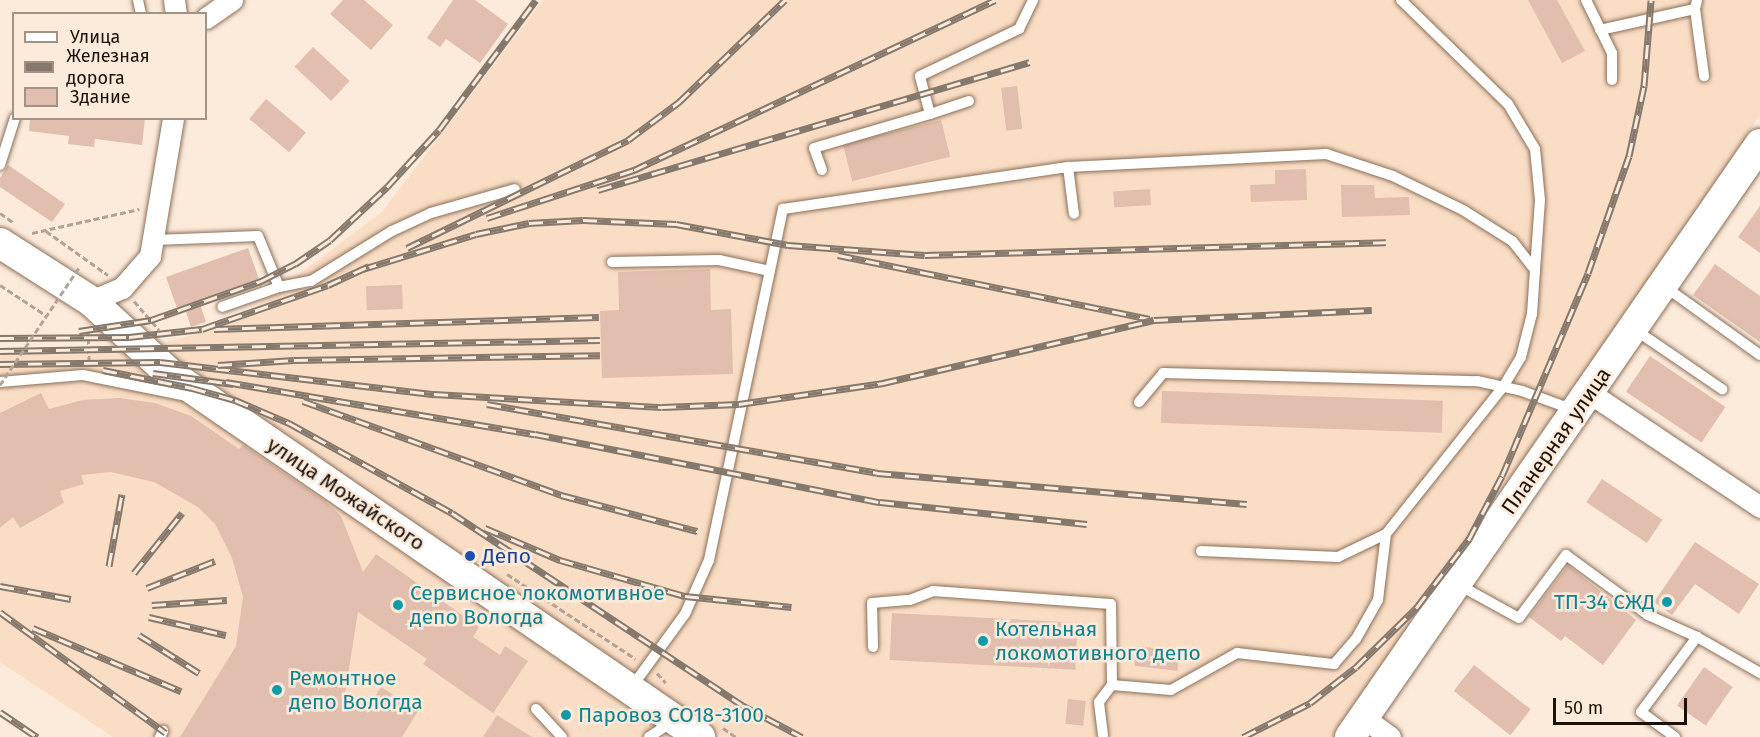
<!DOCTYPE html>
<html>
<head>
<meta charset="utf-8">
<style>
	body { margin:0 }
	#map { position:relative; width:1760px; height:737px; overflow:hidden; background:#fceadb; font-family:"Fira Sans",sans-serif }
	div>[style] { position:absolute }
	[style*='--x'] { left:calc(var(--x)*1px); top:calc(var(--y)*1px); width:calc(var(--w)*1px); rotate:calc(var(--a)*1deg) }
	.built>* { inset:0; background:#faddc5 }
	.building>* { inset:0; background:#e1bead; transform-origin:0 0 }
	.path>* { height:3px; margin-top:-1.5px; transform-origin:0; background:repeating-linear-gradient(90deg,#b2a396 0 6px,transparent 0 9px) }
	.roads { filter:drop-shadow(0 0 2px #8b7059) drop-shadow(0 0 2px #8b7059) }
	.lane>* { height:10px; margin:-5px; padding:0 5px; transform-origin:5px; border-radius:5px; background:#fff }
	.street>* { height:21px; margin:-10.5px; padding:0 10.5px; transform-origin:10.5px; border-radius:10.5px; background:#fff }
	.secondary>* { height:30px; margin:-15px; padding:0 15px; transform-origin:15px; border-radius:15px; background:#fff }
	.rail>* { height:7px; margin-top:-3.5px; transform-origin:0; background:repeating-linear-gradient(90deg,#fceadb 0 14px,#85786c 0 28px); box-sizing:border-box; border-block:2px solid #85786c }
	.path-bridge>* { height:3px; margin-top:-1.5px; transform-origin:0; background:repeating-linear-gradient(90deg,#b2a396 0 6px,transparent 0 9px) }
	.dots>* { width:16px; height:16px; translate:-50% -50%; box-sizing:border-box; border:3px solid #fceadb; border-radius:50% }
	span { translate:-50% -50%; white-space:nowrap; text-align:center; line-height:1.15; -webkit-text-stroke:5px #fceadb; paint-order:stroke }
	.street-label { font-size:21px; color:#1b1108 }
	.transit-label { font-size:21px; color:#164399 }
	.left { translate:0 -50%; text-align:left }
	.culture-label { font-size:21px; color:#0d838f }
	.right { translate:-100% -50%; text-align:right }
	.legend { position:absolute; left:12px; top:12px; width:195px; height:108px; box-sizing:border-box; background:#fceadb; border:2px solid #a29387; margin:0; padding:8px 10px; list-style:none; font-size:18px; color:#1b1108 }
	.legend li { display:flex; align-items:center; gap:12px; height:30px }
	.legend b { width:30px; border:2px solid #a29387 }
	.scale { position:absolute; left:1553px; top:698px; width:134px; height:27px; box-sizing:border-box; border:3px solid #1b1108; border-top:0; padding-left:8px; font-size:18px; line-height:21px; white-space:nowrap; color:#1b1108; -webkit-text-stroke:4px #fceadb; paint-order:stroke }
</style>
</head>
<body>
<div id="map">
	<div class="built">
		<i style="clip-path:polygon(543px 0,1760px 0,1760px 115px,1515px 484px,1335px 737px,723px 737px,674px 704px,651px 737px,113px 737px,0 662px,0 353px,97px 354px,144px 348px,219px 328px,249px 312px,382px 212px)"></i>
	</div>
	<div class="building">
		<i style="clip-path:polygon(343px 0,364px 0,393px 25px,371px 50px,330px 14px)"></i>
		<i style="clip-path:polygon(453px 0,475px 0,508px 24px,480px 63px,446px 39px,440px 47px,427px 38px)"></i>
		<i style="clip-path:polygon(1528px 0,1557px 0,1585px 51px,1562px 63px)"></i>
		<i style="left:313px;top:47px;width:50px;height:27px;rotate:43deg"></i>
		<i style="left:1017px;top:86px;width:43px;height:16px;rotate:83deg"></i>
		<i style="left:266px;top:99px;width:52px;height:26px;rotate:40deg"></i>
		<i style="clip-path:polygon(30px 118px,145px 118px,142px 145px,95px 139px,94px 147px,68px 144px,69px 136px,29px 131px)"></i>
		<i style="left:941px;top:120px;width:38px;height:101px;rotate:76deg"></i>
		<i style="clip-path:polygon(8px 165px,65px 204px,52px 222px,0 187px,0 178px)"></i>
		<i style="clip-path:polygon(1306px 169px,1307px 200px,1251px 202px,1250px 185px,1275px 184px,1275px 170px)"></i>
		<i style="clip-path:polygon(1341px 185px,1374px 185px,1375px 198px,1409px 197px,1410px 215px,1342px 217px)"></i>
		<i style="left:1150px;top:189px;width:16px;height:37px;rotate:86deg"></i>
		<i style="clip-path:polygon(1760px 206px,1760px 253px,1738px 237px)"></i>
		<i style="clip-path:polygon(248px 248px,259px 279px,199px 301px,206px 322px,191px 327px,184px 306px,177px 308px,166px 277px)"></i>
		<i style="clip-path:polygon(1715px 264px,1760px 296px,1760px 342px,1693px 295px)"></i>
		<i style="clip-path:polygon(710px 269px,711px 310px,731px 309px,733px 374px,602px 378px,600px 311px,619px 310px,618px 272px)"></i>
		<i style="left:402px;top:285px;width:24px;height:36px;rotate:88deg"></i>
		<i style="left:1650px;top:356px;width:91px;height:43px;rotate:34deg"></i>
		<i style="left:1162px;top:391px;width:281px;height:32px;rotate:2deg"></i>
		<i style="clip-path:polygon(41px 393px,49px 409px,83px 400px,119px 398px,155px 403px,191px 416px,239px 449px,243px 445px,326px 502px,341px 516px,363px 572px,376px 554px,479px 627px,473px 637px,500px 655px,505px 646px,528px 661px,493px 713px,423px 664px,427px 659px,358px 612px,345px 693px,368px 708px,381px 687px,418px 711px,402px 737px,180px 737px,236px 646px,243px 597px,232px 558px,215px 524px,198px 507px,154px 482px,111px 472px,81px 475px,84px 484px,60px 491px,64px 503px,20px 528px,13px 517px,0 528px,0 413px)"></i>
		<i style="left:1602px;top:479px;width:73px;height:28px;rotate:34deg"></i>
		<i style="clip-path:polygon(1695px 542px,1759px 584px,1739px 614px,1695px 584px,1672px 615px,1654px 602px)"></i>
		<i style="clip-path:polygon(1568px 565px,1636px 620px,1603px 665px,1565px 636px,1561px 641px,1529px 617px)"></i>
		<i style="left:892px;top:613px;width:186px;height:47px;rotate:3deg"></i>
		<i style="left:1137px;top:646px;width:43px;height:20px;rotate:7deg"></i>
		<i style="left:1474px;top:665px;width:72px;height:33px;rotate:38deg"></i>
		<i style="left:1704px;top:667px;width:35px;height:47px;rotate:35deg"></i>
		<i style="left:1068px;top:699px;width:18px;height:25px;rotate:6deg"></i>
		<i style="clip-path:polygon(497px 715px,532px 737px,483px 737px)"></i>
	</div>
	<div class="path">
		<i style="--x:0;--y:213;--w:16;--a:35"></i>
		<i style="--x:46;--y:231;--w:76;--a:35.4"></i>
		<i style="--x:32;--y:233;--w:110;--a:-12.6"></i>
		<i style="--x:0;--y:285;--w:56;--a:33.4"></i>
		<i style="--x:134;--y:301;--w:38;--a:49"></i>
		<i style="--x:88;--y:329;--w:33;--a:88"></i>
		<i style="--x:507;--y:574;--w:154;--a:33.4"></i>
		<i style="--x:657;--y:673;--w:13;--a:48"></i>
		<i style="--x:723;--y:728;--w:16;--a:35"></i>
	</div>
	<div class="roads">
		<div class="lane">
			<i style="--x:138;--y:0;--w:14;--a:78"></i>
			<i style="--x:1401;--y:0;--w:149;--a:44.2"></i>
			<i style="--x:1508;--y:104;--w:52;--a:59"></i>
			<i style="--x:1535;--y:149;--w:51;--a:84.4"></i>
			<i style="--x:1540;--y:200;--w:70;--a:94.1"></i>
			<i style="--x:1586;--y:0;--w:59;--a:63.9"></i>
			<i style="--x:1612;--y:53;--w:27;--a:90"></i>
			<i style="--x:1695;--y:9;--w:68;--a:82.3"></i>
			<i style="--x:1600;--y:30;--w:97;--a:-12.5"></i>
			<i style="--x:1695;--y:9;--w:9;--a:-77"></i>
			<i style="--x:969;--y:101;--w:41;--a:161.6"></i>
			<i style="--x:930;--y:114;--w:39;--a:-105"></i>
			<i style="--x:920;--y:76;--w:110;--a:-25.4"></i>
			<i style="--x:1019;--y:29;--w:32;--a:-64"></i>
			<i style="--x:0;--y:165;--w:49;--a:-72.3"></i>
			<i style="--x:822;--y:170;--w:23;--a:-110"></i>
			<i style="--x:814;--y:148;--w:121;--a:-16.3"></i>
			<i style="--x:155;--y:240;--w:103;--a:-2.2"></i>
			<i style="--x:258;--y:236;--w:55;--a:67.6"></i>
			<i style="--x:279;--y:287;--w:60;--a:160.7"></i>
			<i style="--x:612;--y:262;--w:107;--a:-1.1"></i>
			<i style="--x:719;--y:260;--w:52;--a:12.2"></i>
			<i style="--x:1664;--y:286;--w:118;--a:35.7"></i>
			<i style="--x:279;--y:287;--w:33;--a:-11"></i>
			<i style="--x:311;--y:281;--w:95;--a:-31.7"></i>
			<i style="--x:392;--y:231;--w:43;--a:-24.8"></i>
			<i style="--x:431;--y:213;--w:87;--a:-15.9"></i>
			<i style="--x:1634;--y:329;--w:107;--a:34.3"></i>
			<i style="--x:0;--y:382;--w:83;--a:-4.8"></i>
			<i style="--x:83;--y:375;--w:105;--a:11.5"></i>
			<i style="--x:1139;--y:402;--w:38;--a:-50"></i>
			<i style="--x:1163;--y:373;--w:314;--a:1.5"></i>
			<i style="--x:1477;--y:381;--w:46;--a:12.5"></i>
			<i style="--x:1522;--y:391;--w:55;--a:20.1"></i>
			<i style="--x:1201;--y:551;--w:137;--a:2.5"></i>
			<i style="--x:1338;--y:557;--w:53;--a:-25.6"></i>
			<i style="--x:1459;--y:585;--w:68;--a:28.8"></i>
			<i style="--x:1519;--y:618;--w:79;--a:-53.3"></i>
			<i style="--x:1566;--y:555;--w:102;--a:36.2"></i>
			<i style="--x:1648;--y:615;--w:54;--a:24.2"></i>
			<i style="--x:873;--y:647;--w:44;--a:-91.3"></i>
			<i style="--x:872;--y:603;--w:38;--a:-5"></i>
			<i style="--x:910;--y:600;--w:25;--a:-21"></i>
			<i style="--x:933;--y:591;--w:178;--a:4.2"></i>
			<i style="--x:1111;--y:604;--w:81;--a:89.3"></i>
			<i style="--x:1112;--y:685;--w:59;--a:4.8"></i>
			<i style="--x:1171;--y:690;--w:76;--a:-29.3"></i>
			<i style="--x:1237;--y:653;--w:98;--a:6.5"></i>
			<i style="--x:1334;--y:664;--w:33;--a:-49"></i>
			<i style="--x:1356;--y:639;--w:45;--a:-60.6"></i>
			<i style="--x:1378;--y:600;--w:66;--a:-83.1"></i>
			<i style="--x:1386;--y:534;--w:188;--a:-51.5"></i>
			<i style="--x:1503;--y:387;--w:35;--a:-59"></i>
			<i style="--x:1521;--y:357;--w:44;--a:-75.7"></i>
			<i style="--x:1532;--y:314;--w:44;--a:-86.1"></i>
			<i style="--x:1535;--y:270;--w:37;--a:-128"></i>
			<i style="--x:1512;--y:241;--w:58;--a:-147.7"></i>
			<i style="--x:1463;--y:210;--w:78;--a:-154.1"></i>
			<i style="--x:1393;--y:176;--w:71;--a:-161.8"></i>
			<i style="--x:1326;--y:154;--w:258;--a:177.1"></i>
			<i style="--x:1068;--y:167;--w:47;--a:82.7"></i>
			<i style="--x:631;--y:688;--w:92;--a:-53.9"></i>
			<i style="--x:685;--y:614;--w:59;--a:-66"></i>
			<i style="--x:709;--y:560;--w:359;--a:-78.1"></i>
			<i style="--x:783;--y:209;--w:288;--a:-8.4"></i>
			<i style="--x:536;--y:709;--w:38;--a:47"></i>
			<i style="--x:1103;--y:735;--w:33;--a:-97"></i>
			<i style="--x:1099;--y:702;--w:21;--a:-53"></i>
			<i style="--x:160;--y:737;--w:7;--a:-63"></i>
			<i style="--x:649;--y:737;--w:27;--a:-33"></i>
			<i style="--x:1675;--y:737;--w:42;--a:-143.7"></i>
			<i style="--x:1641;--y:712;--w:94;--a:-53.3"></i>
			<i style="--x:1697;--y:637;--w:73;--a:29.7"></i>
		</div>
		<div class="street">
			<i style="--x:174;--y:0;--w:14;--a:82"></i>
			<i style="--x:206;--y:18;--w:32;--a:-35"></i>
			<i style="--x:91;--y:301;--w:34;--a:-23"></i>
			<i style="--x:122;--y:288;--w:43;--a:-48.8"></i>
			<i style="--x:150;--y:256;--w:140;--a:-80.5"></i>
			<i style="--x:1590;--y:393;--w:205;--a:33.8"></i>
			<i style="--x:1364;--y:718;--w:32;--a:36"></i>
		</div>
		<div class="secondary">
			<i style="--x:0;--y:243;--w:108;--a:32.5"></i>
			<i style="--x:91;--y:301;--w:106;--a:42.7"></i>
			<i style="--x:169;--y:373;--w:644;--a:34.43"></i>
			<i style="--x:1350;--y:737;--w:721;--a:-55.34"></i>
		</div>
	</div>
	<div class="rail">
		<i style="--x:598;--y:190;--w:450;--a:-16.5"></i>
		<i style="--x:487;--y:218;--w:155;--a:-18.1"></i>
		<i style="--x:634;--y:170;--w:399;--a:-25.2"></i>
		<i style="--x:407;--y:248;--w:246;--a:-26"></i>
		<i style="--x:628;--y:140;--w:64;--a:-36.7"></i>
		<i style="--x:679;--y:102;--w:147;--a:-43.9"></i>
		<i style="--x:838;--y:255;--w:318;--a:11.6"></i>
		<i style="--x:363;--y:269;--w:118;--a:-17.2"></i>
		<i style="--x:476;--y:234;--w:54;--a:-11.7"></i>
		<i style="--x:529;--y:223;--w:54;--a:-3.2"></i>
		<i style="--x:583;--y:220;--w:93;--a:2.5"></i>
		<i style="--x:676;--y:224;--w:114;--a:10.6"></i>
		<i style="--x:788;--y:245;--w:137;--a:4.2"></i>
		<i style="--x:925;--y:255;--w:461;--a:-1.6"></i>
		<i style="--x:214;--y:329;--w:385;--a:-1.8"></i>
		<i style="--x:79;--y:331;--w:73;--a:-8.7"></i>
		<i style="--x:151;--y:320;--w:117;--a:-19.5"></i>
		<i style="--x:261;--y:281;--w:38;--a:-27"></i>
		<i style="--x:295;--y:264;--w:42;--a:-34.4"></i>
		<i style="--x:330;--y:240;--w:78;--a:-42.9"></i>
		<i style="--x:387;--y:187;--w:77;--a:-47.6"></i>
		<i style="--x:439;--y:130;--w:162;--a:-53.3"></i>
		<i style="--x:0;--y:338;--w:129;--a:-0.4"></i>
		<i style="--x:129;--y:337;--w:73;--a:-6.3"></i>
		<i style="--x:202;--y:329;--w:133;--a:-19.2"></i>
		<i style="--x:328;--y:285;--w:45;--a:-24.9"></i>
		<i style="--x:0;--y:351;--w:600;--a:-1.05"></i>
		<i style="--x:0;--y:364;--w:160;--a:-0.7"></i>
		<i style="--x:160;--y:362;--w:276;--a:6.7"></i>
		<i style="--x:434;--y:394;--w:228;--a:3.3"></i>
		<i style="--x:662;--y:407;--w:77;--a:-2.2"></i>
		<i style="--x:739;--y:404;--w:146;--a:-8.3"></i>
		<i style="--x:883;--y:383;--w:278;--a:-13.1"></i>
		<i style="--x:1154;--y:320;--w:218;--a:-2.6"></i>
		<i style="--x:218;--y:365;--w:76;--a:-3.8"></i>
		<i style="--x:294;--y:360;--w:306;--a:-0.9"></i>
		<i style="--x:103;--y:370;--w:91;--a:11.4"></i>
		<i style="--x:192;--y:388;--w:45;--a:15.6"></i>
		<i style="--x:235;--y:400;--w:59;--a:23.1"></i>
		<i style="--x:289;--y:423;--w:186;--a:28.9"></i>
		<i style="--x:452;--y:513;--w:348;--a:33.5"></i>
		<i style="--x:742;--y:705;--w:68;--a:28.1"></i>
		<i style="--x:153;--y:373;--w:81;--a:7.8"></i>
		<i style="--x:226;--y:382;--w:313;--a:9.6"></i>
		<i style="--x:535;--y:434;--w:352;--a:11.2"></i>
		<i style="--x:880;--y:502;--w:208;--a:6.1"></i>
		<i style="--x:303;--y:401;--w:275;--a:20"></i>
		<i style="--x:561;--y:495;--w:141;--a:14.8"></i>
		<i style="--x:487;--y:404;--w:396;--a:10"></i>
		<i style="--x:877;--y:473;--w:371;--a:4.8"></i>
		<i style="--x:485;--y:528;--w:82;--a:23.1"></i>
		<i style="--x:560;--y:560;--w:130;--a:16.1"></i>
		<i style="--x:685;--y:596;--w:107;--a:5.9"></i>
		<i style="--x:109;--y:566;--w:73;--a:-79.8"></i>
		<i style="--x:134;--y:573;--w:77;--a:-51.3"></i>
		<i style="--x:0;--y:586;--w:72;--a:10.4"></i>
		<i style="--x:147;--y:588;--w:73;--a:-21.7"></i>
		<i style="--x:152;--y:605;--w:75;--a:-3.8"></i>
		<i style="--x:0;--y:612;--w:205;--a:36.1"></i>
		<i style="--x:149;--y:617;--w:79;--a:13.2"></i>
		<i style="--x:33;--y:628;--w:161;--a:23.1"></i>
		<i style="--x:139;--y:635;--w:71;--a:32.3"></i>
		<i style="--x:0;--y:712;--w:45;--a:34"></i>
		<i style="--x:1243;--y:737;--w:75;--a:-26.9"></i>
		<i style="--x:1310;--y:703;--w:58;--a:-38"></i>
		<i style="--x:1356;--y:667;--w:86;--a:-44.5"></i>
		<i style="--x:1417;--y:607;--w:86;--a:-52.6"></i>
		<i style="--x:1469;--y:539;--w:71;--a:-62.4"></i>
		<i style="--x:1502;--y:476;--w:220;--a:-67"></i>
		<i style="--x:1588;--y:273;--w:124;--a:-70.7"></i>
		<i style="--x:1629;--y:156;--w:72;--a:-77.9"></i>
		<i style="--x:1644;--y:86;--w:86;--a:-85.3"></i>
	</div>
	<div class="path-bridge">
		<i style="--x:0;--y:385;--w:143;--a:-56.1"></i>
	</div>
	<div class="dots">
		<i style="left:470px;top:556px;background:#1a4fb4"></i>
		<i style="left:1667px;top:602px;background:#0f9aa8"></i>
		<i style="left:398px;top:605px;background:#0f9aa8"></i>
		<i style="left:983px;top:641px;background:#0f9aa8"></i>
		<i style="left:277px;top:690px;background:#0f9aa8"></i>
		<i style="left:566px;top:715px;background:#0f9aa8"></i>
	</div>
	<div class="street-label">
		<span style="left:1556px;top:441px;rotate:-55deg">Планерная улица</span>
		<span style="left:346px;top:494px;rotate:34deg">улица Можайского</span>
	</div>
	<div class="transit-label">
		<span class="left" style="left:482px;top:556px">Депо</span>
	</div>
	<div class="culture-label">
		<span class="left" style="left:410px;top:605px">Сервисное локомотивное<br>депо Вологда</span>
		<span class="right" style="left:1655px;top:602px">ТП-34 СЖД</span>
		<span class="left" style="left:995px;top:641px">Котельная<br>локомотивного депо</span>
		<span class="left" style="left:289px;top:690px">Ремонтное<br>депо Вологда</span>
		<span class="left" style="left:578px;top:715px">Паровоз СО18-3100</span>
	</div>
	<ul class="legend">
	<li><b style="height:8px;background:#fff"></b>Улица</li>
	<li><b style="height:8px;background:#85786c"></b>Железная дорога</li>
	<li><b style="height:16px;background:#e1bead"></b>Здание</li>
	</ul>
	<div class="scale">50 m</div>
</div>
</body>
</html>
